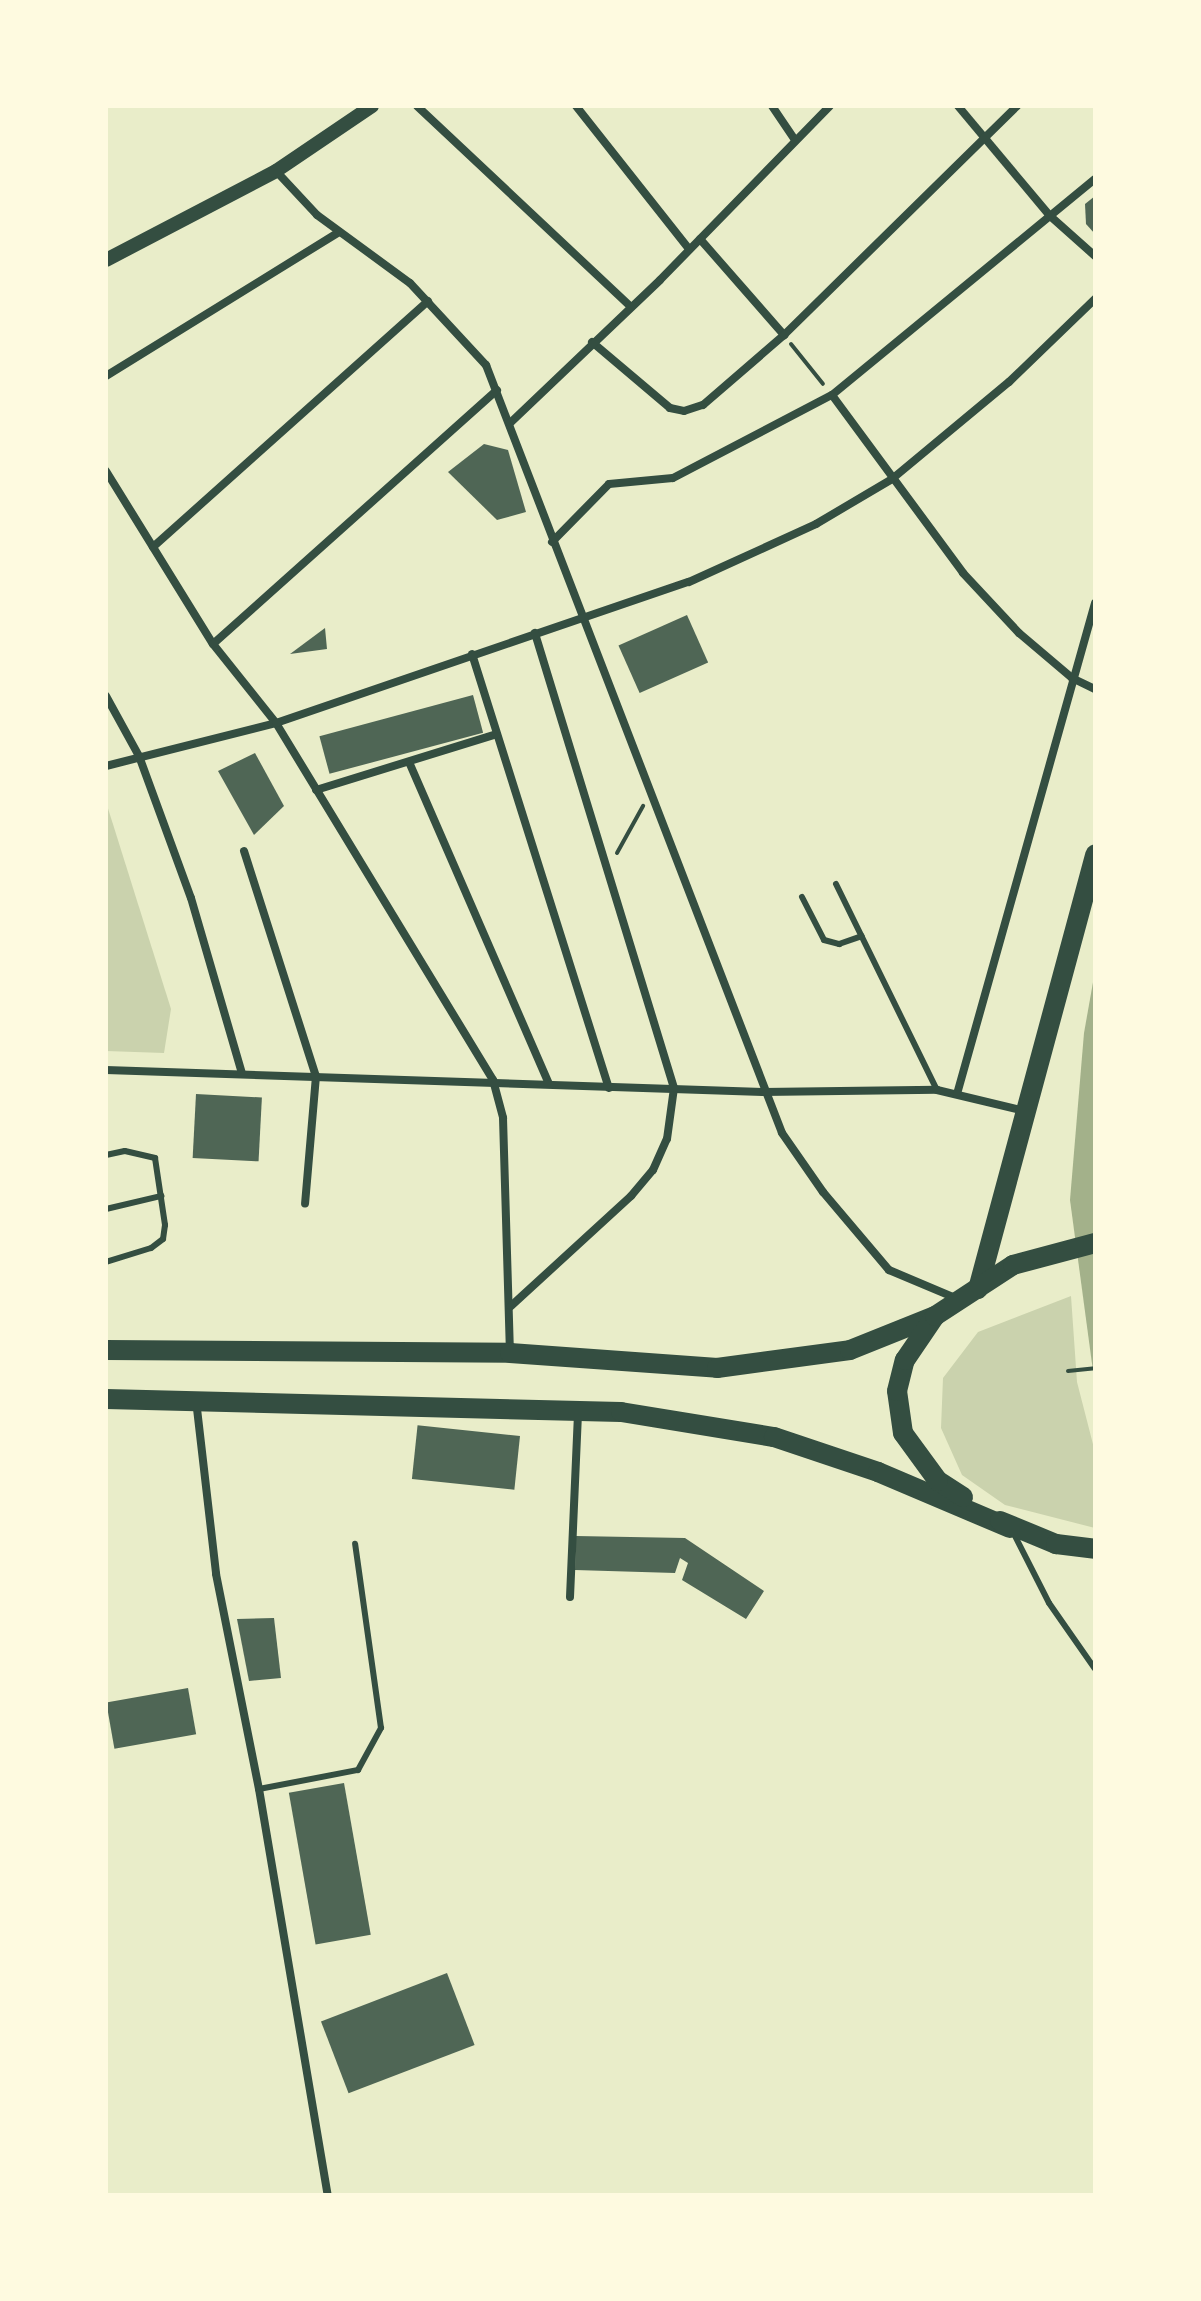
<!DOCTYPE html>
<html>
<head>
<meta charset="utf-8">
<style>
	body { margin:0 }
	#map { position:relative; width:1201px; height:2301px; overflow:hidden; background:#e9edc9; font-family:"Varela Round",sans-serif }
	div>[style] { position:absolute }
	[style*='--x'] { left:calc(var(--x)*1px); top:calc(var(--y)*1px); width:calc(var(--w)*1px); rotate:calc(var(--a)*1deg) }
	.green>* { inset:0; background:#cad2ad }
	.water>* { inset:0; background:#a3b18a }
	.building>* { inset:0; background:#4f6655; transform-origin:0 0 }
	.path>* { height:4px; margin:-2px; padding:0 2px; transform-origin:2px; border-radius:2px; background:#344e41 }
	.service>* { height:6px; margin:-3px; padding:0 3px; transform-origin:3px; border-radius:3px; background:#344e41 }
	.minor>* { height:8px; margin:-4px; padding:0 4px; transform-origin:4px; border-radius:4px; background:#344e41 }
	.tertiary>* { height:14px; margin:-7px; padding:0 7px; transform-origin:7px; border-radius:7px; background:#344e41 }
	.primary>* { height:20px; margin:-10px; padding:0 10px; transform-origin:10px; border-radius:10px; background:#344e41 }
	.trunk>* { height:20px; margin:-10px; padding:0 10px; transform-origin:10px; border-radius:10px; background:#344e41 }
	span { translate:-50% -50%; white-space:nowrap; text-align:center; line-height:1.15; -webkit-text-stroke:6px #fefae0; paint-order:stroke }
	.frame { position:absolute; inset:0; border:108px solid #fefae0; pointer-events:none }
</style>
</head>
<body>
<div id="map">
	<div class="green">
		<i style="clip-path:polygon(106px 802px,171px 1009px,164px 1053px,106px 1051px)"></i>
		<i style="clip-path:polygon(1071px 1296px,1077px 1382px,1095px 1452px,1095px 1528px,1005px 1505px,962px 1475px,941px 1428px,943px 1378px,978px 1332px)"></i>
	</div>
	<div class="water">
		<i style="clip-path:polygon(1095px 971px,1095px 1386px,1070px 1200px,1084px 1033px)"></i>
	</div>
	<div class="building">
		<i style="clip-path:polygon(1095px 196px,1095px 234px,1086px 224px,1085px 204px)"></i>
		<i style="clip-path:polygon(484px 444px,508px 450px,526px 512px,497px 520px,448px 472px)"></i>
		<i style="left:687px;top:615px;width:52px;height:75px;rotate:66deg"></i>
		<i style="clip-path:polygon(325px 628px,327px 649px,290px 654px)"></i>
		<i style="left:473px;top:695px;width:39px;height:159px;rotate:75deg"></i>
		<i style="clip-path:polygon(255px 753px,284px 806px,254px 835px,218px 771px)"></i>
		<i style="left:196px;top:1094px;width:66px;height:64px;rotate:3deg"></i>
		<i style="left:520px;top:1436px;width:54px;height:103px;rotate:96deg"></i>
		<i style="clip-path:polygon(576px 1536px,685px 1538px,764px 1591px,746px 1619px,682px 1580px,688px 1563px,680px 1558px,675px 1573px,575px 1570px)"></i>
		<i style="clip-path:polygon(274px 1618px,281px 1678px,249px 1681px,237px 1619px)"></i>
		<i style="left:188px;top:1688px;width:47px;height:83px;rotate:80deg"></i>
		<i style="left:344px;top:1783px;width:154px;height:56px;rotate:80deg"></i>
		<i style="left:447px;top:1973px;width:77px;height:135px;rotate:69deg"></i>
	</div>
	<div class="path">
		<i style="--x:791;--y:344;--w:51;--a:51.3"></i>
		<i style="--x:617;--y:853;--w:54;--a:-61"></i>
		<i style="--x:1068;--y:1371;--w:27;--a:-6"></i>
	</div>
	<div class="service">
		<i style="--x:836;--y:884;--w:229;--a:63.9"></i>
		<i style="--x:802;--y:897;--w:48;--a:62.9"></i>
		<i style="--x:824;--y:940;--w:16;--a:15"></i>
		<i style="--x:839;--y:944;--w:24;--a:-19"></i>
		<i style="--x:106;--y:1155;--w:19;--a:-12"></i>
		<i style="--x:125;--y:1151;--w:31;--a:13"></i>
		<i style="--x:155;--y:1158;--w:68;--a:81.5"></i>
		<i style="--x:165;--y:1225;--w:14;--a:98"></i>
		<i style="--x:163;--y:1239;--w:15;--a:143"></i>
		<i style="--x:151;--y:1248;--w:47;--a:162.7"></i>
		<i style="--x:106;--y:1209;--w:57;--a:-13.3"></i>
		<i style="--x:1014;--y:1534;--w:77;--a:63.1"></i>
		<i style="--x:1049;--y:1603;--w:80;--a:55.1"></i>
		<i style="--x:259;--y:1789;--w:101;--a:-10.9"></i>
		<i style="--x:358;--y:1770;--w:48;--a:-61.3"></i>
		<i style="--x:381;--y:1728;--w:186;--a:-98"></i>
	</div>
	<div class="minor">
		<i style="--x:417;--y:106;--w:292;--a:43.2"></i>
		<i style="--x:576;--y:106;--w:182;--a:51.7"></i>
		<i style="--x:772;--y:106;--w:41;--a:55.9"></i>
		<i style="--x:958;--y:106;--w:142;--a:50.1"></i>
		<i style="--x:1049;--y:215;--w:62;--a:41.7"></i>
		<i style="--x:276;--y:171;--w:60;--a:47"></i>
		<i style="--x:317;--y:215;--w:115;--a:36.2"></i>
		<i style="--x:410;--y:283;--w:112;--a:47.2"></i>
		<i style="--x:486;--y:365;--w:823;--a:68.92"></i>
		<i style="--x:782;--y:1133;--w:72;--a:55.2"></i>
		<i style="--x:823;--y:1192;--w:102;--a:49.8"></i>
		<i style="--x:889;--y:1270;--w:75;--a:22.8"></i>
		<i style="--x:700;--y:239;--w:128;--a:48.8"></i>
		<i style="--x:592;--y:342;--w:102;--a:40.2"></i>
		<i style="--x:670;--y:408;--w:14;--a:12"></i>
		<i style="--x:684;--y:411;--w:20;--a:-18"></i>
		<i style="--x:703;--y:405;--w:107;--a:-40.8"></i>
		<i style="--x:784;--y:335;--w:327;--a:-44.5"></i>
		<i style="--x:106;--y:376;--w:274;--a:-31.7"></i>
		<i style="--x:832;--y:395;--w:221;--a:53.6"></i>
		<i style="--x:963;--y:573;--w:82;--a:47"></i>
		<i style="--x:1019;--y:633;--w:70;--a:40.3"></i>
		<i style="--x:1072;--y:678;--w:25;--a:26"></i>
		<i style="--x:510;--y:423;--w:207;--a:-43.6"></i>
		<i style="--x:660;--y:280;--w:243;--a:-45.7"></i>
		<i style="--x:106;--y:471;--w:203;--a:58.3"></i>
		<i style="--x:213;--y:644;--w:101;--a:51.4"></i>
		<i style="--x:276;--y:723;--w:418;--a:58.7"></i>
		<i style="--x:493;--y:1080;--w:39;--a:75"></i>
		<i style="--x:503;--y:1118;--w:233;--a:88.3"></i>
		<i style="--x:552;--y:542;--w:81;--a:-45.5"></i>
		<i style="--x:609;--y:484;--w:64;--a:-5.4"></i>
		<i style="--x:673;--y:478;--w:179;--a:-27.6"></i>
		<i style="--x:832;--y:395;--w:340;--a:-39.4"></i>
		<i style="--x:153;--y:547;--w:369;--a:-41.8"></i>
		<i style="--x:213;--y:644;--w:381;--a:-41.8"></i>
		<i style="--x:472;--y:654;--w:455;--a:72.5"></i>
		<i style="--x:106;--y:696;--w:68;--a:61.2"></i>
		<i style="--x:139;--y:756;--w:151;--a:69.9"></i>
		<i style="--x:191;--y:898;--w:183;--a:73.8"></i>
		<i style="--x:409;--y:762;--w:351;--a:66.5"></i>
		<i style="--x:106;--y:766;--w:175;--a:-14.2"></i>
		<i style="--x:276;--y:723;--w:436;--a:-18.9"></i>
		<i style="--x:689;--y:582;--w:140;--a:-24.5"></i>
		<i style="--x:816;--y:524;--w:88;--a:-30.6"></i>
		<i style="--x:892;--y:479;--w:152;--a:-39.7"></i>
		<i style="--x:1009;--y:382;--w:120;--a:-44"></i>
		<i style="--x:316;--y:790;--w:189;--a:-17.2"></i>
		<i style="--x:244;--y:851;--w:236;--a:72.3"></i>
		<i style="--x:316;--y:1076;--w:128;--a:94.9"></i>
		<i style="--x:106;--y:1070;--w:657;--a:1.92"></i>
		<i style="--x:763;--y:1092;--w:174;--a:-0.7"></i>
		<i style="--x:937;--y:1090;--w:90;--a:13.4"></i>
		<i style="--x:957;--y:1094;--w:510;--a:-74.3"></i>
		<i style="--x:511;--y:1306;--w:163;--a:-42.5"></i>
		<i style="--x:631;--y:1196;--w:34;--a:-50"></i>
		<i style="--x:653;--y:1170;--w:34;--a:-66"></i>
		<i style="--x:667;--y:1139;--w:51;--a:-82.2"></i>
		<i style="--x:674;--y:1088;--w:476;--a:-107"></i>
		<i style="--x:196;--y:1400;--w:175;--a:83.4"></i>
		<i style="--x:216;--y:1574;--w:219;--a:78.7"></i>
		<i style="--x:259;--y:1789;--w:412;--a:80.4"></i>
		<i style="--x:570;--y:1597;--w:186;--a:-87.5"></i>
	</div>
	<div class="tertiary">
		<i style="--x:106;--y:260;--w:192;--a:-27.6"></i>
		<i style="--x:276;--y:171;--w:116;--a:-34.1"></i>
	</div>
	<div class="primary">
		<i style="--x:978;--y:1289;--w:450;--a:-74.9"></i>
	</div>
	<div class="trunk">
		<i style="--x:106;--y:1350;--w:404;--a:0.4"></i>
		<i style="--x:510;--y:1353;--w:208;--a:4.1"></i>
		<i style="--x:717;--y:1368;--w:134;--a:-7.7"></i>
		<i style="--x:850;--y:1350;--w:92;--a:-21.8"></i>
		<i style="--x:106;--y:1399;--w:515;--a:1.45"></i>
		<i style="--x:621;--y:1412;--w:155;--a:9.3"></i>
		<i style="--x:774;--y:1437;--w:110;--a:18.6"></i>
		<i style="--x:878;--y:1472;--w:143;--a:23"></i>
		<i style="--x:963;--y:1497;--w:30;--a:-147"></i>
		<i style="--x:938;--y:1481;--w:59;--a:-126.1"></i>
		<i style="--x:903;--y:1433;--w:42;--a:-98.1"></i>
		<i style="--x:897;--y:1391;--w:32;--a:-76"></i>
		<i style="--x:905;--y:1360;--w:53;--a:-55.7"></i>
		<i style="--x:935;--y:1316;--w:93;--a:-33.2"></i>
		<i style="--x:1013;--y:1265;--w:85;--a:-15"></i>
		<i style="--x:1000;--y:1521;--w:61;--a:22.3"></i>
		<i style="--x:1056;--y:1544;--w:39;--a:7"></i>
	</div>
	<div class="frame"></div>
</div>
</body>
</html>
